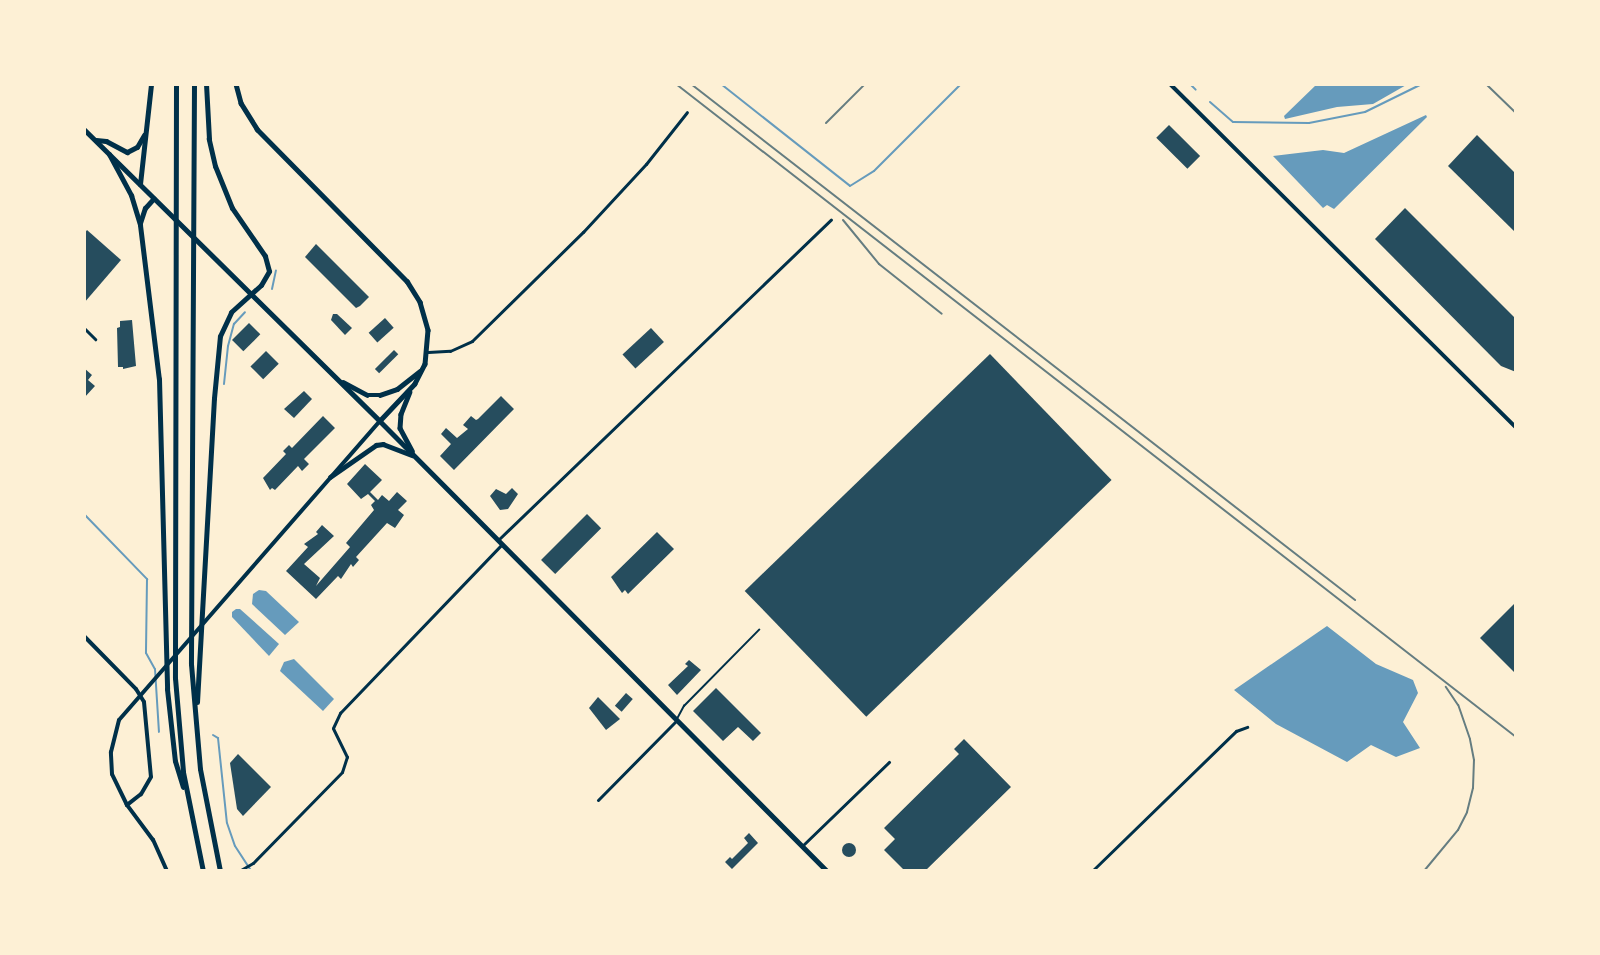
<!DOCTYPE html>
<html>
<head>
<meta charset="utf-8">
<style>
	body { margin:0 }
	#map { position:relative; width:1600px; height:955px; overflow:hidden; background:#fdf0d5; font-family:Barlow,sans-serif }
	div>[style] { position:absolute }
	[style*='--x'] { left:calc(var(--x)*1px); top:calc(var(--y)*1px); width:calc(var(--w)*1px); rotate:calc(var(--a)*1deg) }
	.water>* { inset:0; background:#669bbc }
	.stream>* { height:2px; margin:-1px; padding:0 1px; transform-origin:1px; border-radius:1px; background:#669bbc }
	.building>* { inset:0; background:#264d5e; transform-origin:0 0 }
	.round { border-radius:50% }
	.service>* { height:1.5px; margin:-0.75px; padding:0 0.75px; transform-origin:0.75px; border-radius:0.75px; background:#003049 }
	.minor>* { height:3px; margin:-1.5px; padding:0 1.5px; transform-origin:1.5px; border-radius:1.5px; background:#003049 }
	.tertiary>* { height:4px; margin:-2px; padding:0 2px; transform-origin:2px; border-radius:2px; background:#003049 }
	.secondary>* { height:4.5px; margin:-2.25px; padding:0 2.25px; transform-origin:2.25px; border-radius:2.25px; background:#003049 }
	.motorway>* { height:5px; margin:-2.5px; padding:0 2.5px; transform-origin:2.5px; border-radius:2.5px; background:#003049 }
	.rail>* { height:2px; margin:-1px; padding:0 1px; transform-origin:1px; border-radius:1px; background:#657d81 }
	span { translate:-50% -50%; white-space:nowrap; text-align:center; line-height:1.15; -webkit-text-stroke:4.5px #fdf0d5; paint-order:stroke }
	.frame { position:absolute; inset:0; border:86px solid #fdf0d5; pointer-events:none }
</style>
</head>
<body>
<div id="map">
	<div class="water">
		<i style="clip-path:polygon(1317px 84px,1408px 84px,1373px 104px,1337px 107px,1285px 119px,1284px 116px)"></i>
		<i style="clip-path:polygon(1426px 115px,1427px 117px,1334px 209px,1327px 205px,1323px 208px,1273px 156px,1323px 150px,1344px 153px)"></i>
		<i style="clip-path:polygon(259px 590px,266px 591px,299px 622px,285px 635px,252px 604px,253px 594px)"></i>
		<i style="clip-path:polygon(236px 609px,240px 609px,279px 644px,269px 656px,232px 617px,232px 612px)"></i>
		<i style="clip-path:polygon(1327px 626px,1376px 664px,1413px 680px,1418px 693px,1403px 722px,1420px 748px,1396px 757px,1371px 745px,1347px 762px,1276px 724px,1234px 690px)"></i>
		<i style="clip-path:polygon(294px 659px,334px 699px,323px 711px,280px 671px,284px 662px)"></i>
	</div>
	<div class="stream">
		<i style="--x:721;--y:84;--w:164;--a:38.3"></i>
		<i style="--x:850;--y:186;--w:28;--a:-32"></i>
		<i style="--x:874;--y:171;--w:123;--a:-45"></i>
		<i style="--x:1190;--y:84;--w:8;--a:45"></i>
		<i style="--x:1210;--y:102;--w:30;--a:41"></i>
		<i style="--x:1233;--y:122;--w:76;--a:0.8"></i>
		<i style="--x:1309;--y:123;--w:57;--a:-11.1"></i>
		<i style="--x:1365;--y:112;--w:64;--a:-26.2"></i>
		<i style="--x:272;--y:289;--w:19;--a:-78"></i>
		<i style="--x:224;--y:384;--w:38;--a:-84"></i>
		<i style="--x:228;--y:346;--w:23;--a:-75"></i>
		<i style="--x:234;--y:324;--w:16;--a:-47"></i>
		<i style="--x:84;--y:514;--w:91;--a:45.9"></i>
		<i style="--x:147;--y:579;--w:74;--a:90.8"></i>
		<i style="--x:146;--y:653;--w:18;--a:61"></i>
		<i style="--x:155;--y:669;--w:63;--a:86.4"></i>
		<i style="--x:213;--y:735;--w:6;--a:31"></i>
		<i style="--x:218;--y:738;--w:85;--a:84"></i>
		<i style="--x:227;--y:823;--w:24;--a:71"></i>
		<i style="--x:235;--y:846;--w:30;--a:57"></i>
	</div>
	<div class="building">
		<i style="left:1169px;top:125px;width:44px;height:18px;rotate:45deg"></i>
		<i style="clip-path:polygon(1477px 135px,1516px 174px,1516px 233px,1448px 166px)"></i>
		<i style="clip-path:polygon(1405px 208px,1516px 319px,1516px 372px,1501px 366px,1375px 239px)"></i>
		<i style="clip-path:polygon(87px 230px,121px 260px,84px 303px,84px 234px)"></i>
		<i style="clip-path:polygon(316px 244px,369px 297px,360px 306px,356px 308px,305px 257px)"></i>
		<i style="clip-path:polygon(333px 314px,337px 314px,352px 328px,345px 335px,331px 320px)"></i>
		<i style="left:385px;top:318px;width:13px;height:22px;rotate:48deg"></i>
		<i style="clip-path:polygon(132px 320px,136px 366px,123px 369px,123px 367px,118px 367px,117px 328px,120px 327px,120px 321px)"></i>
		<i style="left:249px;top:323px;width:16px;height:24px;rotate:45deg"></i>
		<i style="left:651px;top:328px;width:19px;height:39px;rotate:47deg"></i>
		<i style="left:394px;top:350px;width:6px;height:27px;rotate:45deg"></i>
		<i style="left:266px;top:351px;width:18px;height:22px;rotate:45deg"></i>
		<i style="left:990px;top:354px;width:175px;height:341px;rotate:46deg"></i>
		<i style="clip-path:polygon(84px 368px,92px 375px,88px 380px,95px 386px,84px 398px)"></i>
		<i style="clip-path:polygon(304px 391px,312px 399px,294px 418px,284px 409px)"></i>
		<i style="clip-path:polygon(501px 396px,514px 409px,454px 470px,440px 456px,451px 444px,441px 434px,446px 428px,457px 438px,468px 429px,463px 425px,471px 416px,476px 420px,478px 419px)"></i>
		<i style="clip-path:polygon(323px 416px,335px 428px,304px 459px,309px 464px,302px 471px,298px 466px,275px 490px,272px 488px,270px 490px,263px 478px,286px 454px,283px 451px,289px 445px,292px 448px)"></i>
		<i style="clip-path:polygon(365px 464px,382px 480px,370px 492px,378px 500px,382px 495px,389px 501px,397px 492px,407px 501px,398px 510px,404px 515px,395px 528px,387px 523px,356px 557px,359px 560px,353px 567px,351px 564px,341px 579px,338px 576px,316px 599px,286px 571px,308px 547px,304px 544px,318px 534px,316px 532px,322px 525px,334px 536px,304px 564px,320px 578px,316px 586px,350px 547px,346px 543px,374px 510px,371px 505px,375px 501px,368px 494px,361px 499px,347px 484px)"></i>
		<i style="clip-path:polygon(512px 488px,518px 494px,508px 509px,500px 510px,490px 496px,496px 489px,506px 494px)"></i>
		<i style="left:587px;top:514px;width:20px;height:65px;rotate:45deg"></i>
		<i style="clip-path:polygon(657px 532px,674px 549px,628px 594px,625px 590px,622px 593px,611px 577px)"></i>
		<i style="clip-path:polygon(1516px 602px,1516px 674px,1480px 638px)"></i>
		<i style="clip-path:polygon(689px 660px,701px 670px,677px 695px,668px 685px,688px 666px,685px 664px)"></i>
		<i style="clip-path:polygon(716px 688px,761px 733px,753px 741px,738px 727px,723px 741px,693px 711px)"></i>
		<i style="left:626px;top:693px;width:9px;height:17px;rotate:41deg"></i>
		<i style="clip-path:polygon(598px 697px,620px 719px,606px 730px,589px 708px)"></i>
		<i style="clip-path:polygon(964px 739px,1011px 787px,925px 871px,905px 871px,884px 850px,895px 839px,884px 828px,959px 754px,954px 749px)"></i>
		<i style="clip-path:polygon(238px 754px,271px 787px,243px 816px,237px 809px,230px 763px)"></i>
		<i style="clip-path:polygon(749px 833px,758px 843px,732px 869px,725px 862px,730px 857px,732px 859px,748px 843px,744px 838px)"></i>
		<i class="round" style="left:842px;top:843px;width:14px;height:14px"></i>
	</div>
	<div class="service">
		<i style="--x:677;--y:719;--w:15;--a:-62"></i>
		<i style="--x:684;--y:706;--w:107;--a:-45.4"></i>
	</div>
	<div class="minor">
		<i style="--x:84;--y:328;--w:16;--a:45"></i>
		<i style="--x:428;--y:352;--w:22;--a:-3"></i>
		<i style="--x:450;--y:351;--w:24;--a:-24"></i>
		<i style="--x:472;--y:341;--w:156;--a:-44.5"></i>
		<i style="--x:583;--y:232;--w:93;--a:-47.2"></i>
		<i style="--x:646;--y:164;--w:66;--a:-51.7"></i>
		<i style="--x:498;--y:540;--w:462;--a:-43.9"></i>
		<i style="--x:598;--y:800;--w:112;--a:-45.4"></i>
		<i style="--x:802;--y:846;--w:121;--a:-44"></i>
		<i style="--x:239;--y:871;--w:16;--a:-30"></i>
		<i style="--x:253;--y:863;--w:127;--a:-45.6"></i>
		<i style="--x:342;--y:772;--w:16;--a:-72"></i>
		<i style="--x:347;--y:757;--w:32;--a:-116"></i>
		<i style="--x:333;--y:728;--w:17;--a:-65"></i>
		<i style="--x:340;--y:713;--w:234;--a:-46.2"></i>
		<i style="--x:1092;--y:871;--w:201;--a:-44.2"></i>
		<i style="--x:1236;--y:731;--w:12;--a:-20"></i>
	</div>
	<div class="tertiary">
		<i style="--x:1170;--y:84;--w:487;--a:44.8"></i>
		<i style="--x:84;--y:636;--w:74;--a:45.5"></i>
		<i style="--x:136;--y:689;--w:15;--a:58"></i>
		<i style="--x:144;--y:702;--w:75;--a:84.7"></i>
		<i style="--x:151;--y:777;--w:20;--a:120"></i>
		<i style="--x:141;--y:794;--w:18;--a:142"></i>
		<i style="--x:167;--y:871;--w:34;--a:-114"></i>
		<i style="--x:153;--y:840;--w:44;--a:-126.6"></i>
		<i style="--x:127;--y:805;--w:34;--a:-116"></i>
		<i style="--x:112;--y:774;--w:22;--a:-93"></i>
		<i style="--x:111;--y:752;--w:33;--a:-76"></i>
		<i style="--x:119;--y:720;--w:397;--a:-48.9"></i>
	</div>
	<div class="secondary">
		<i style="--x:236;--y:84;--w:20;--a:75"></i>
		<i style="--x:241;--y:103;--w:31;--a:58"></i>
		<i style="--x:257;--y:129;--w:214;--a:45.4"></i>
		<i style="--x:407;--y:281;--w:25;--a:58"></i>
		<i style="--x:420;--y:302;--w:29;--a:74"></i>
		<i style="--x:428;--y:330;--w:34;--a:95"></i>
		<i style="--x:425;--y:364;--w:22;--a:117"></i>
		<i style="--x:415;--y:384;--w:51;--a:133.4"></i>
		<i style="--x:84;--y:129;--w:416;--a:44.6"></i>
		<i style="--x:380;--y:421;--w:634;--a:45.19"></i>
		<i style="--x:343;--y:382;--w:27;--a:28"></i>
		<i style="--x:367;--y:395;--w:13;--a:0"></i>
		<i style="--x:380;--y:395;--w:18;--a:-19"></i>
		<i style="--x:397;--y:389;--w:29;--a:-38"></i>
		<i style="--x:410;--y:392;--w:24;--a:112"></i>
		<i style="--x:401;--y:414;--w:14;--a:94"></i>
		<i style="--x:400;--y:428;--w:26;--a:62"></i>
		<i style="--x:330;--y:477;--w:56;--a:-34.8"></i>
		<i style="--x:376;--y:445;--w:7;--a:-8"></i>
		<i style="--x:383;--y:444;--w:31;--a:21"></i>
	</div>
	<div class="motorway">
		<i style="--x:176;--y:84;--w:594;--a:90.1"></i>
		<i style="--x:175;--y:678;--w:94;--a:85.1"></i>
		<i style="--x:183;--y:772;--w:101;--a:78.6"></i>
		<i style="--x:194;--y:84;--w:580;--a:90.3"></i>
		<i style="--x:191;--y:664;--w:105;--a:85.1"></i>
		<i style="--x:200;--y:769;--w:104;--a:78.9"></i>
		<i style="--x:96;--y:140;--w:10;--a:6"></i>
		<i style="--x:106;--y:141;--w:24;--a:28"></i>
		<i style="--x:127;--y:152;--w:11;--a:-27"></i>
		<i style="--x:137;--y:147;--w:14;--a:-60"></i>
		<i style="--x:109;--y:154;--w:47;--a:61.8"></i>
		<i style="--x:131;--y:195;--w:31;--a:73"></i>
		<i style="--x:140;--y:225;--w:155;--a:83"></i>
		<i style="--x:159;--y:379;--w:310;--a:88.5"></i>
		<i style="--x:167;--y:689;--w:72;--a:83.7"></i>
		<i style="--x:175;--y:761;--w:27;--a:73"></i>
		<i style="--x:140;--y:184;--w:101;--a:-83.7"></i>
		<i style="--x:140;--y:223;--w:16;--a:-72"></i>
		<i style="--x:145;--y:208;--w:13;--a:-48"></i>
		<i style="--x:197;--y:702;--w:304;--a:-86.8"></i>
		<i style="--x:214;--y:398;--w:62;--a:-84.5"></i>
		<i style="--x:220;--y:336;--w:26;--a:-65"></i>
		<i style="--x:231;--y:312;--w:40;--a:-42"></i>
		<i style="--x:261;--y:285;--w:16;--a:-60"></i>
		<i style="--x:269;--y:271;--w:16;--a:-105"></i>
		<i style="--x:265;--y:256;--w:58;--a:-124.5"></i>
		<i style="--x:232;--y:208;--w:45;--a:-112"></i>
		<i style="--x:215;--y:166;--w:28;--a:-103"></i>
		<i style="--x:209;--y:139;--w:55;--a:-93.1"></i>
	</div>
	<div class="rail">
		<i style="--x:676;--y:84;--w:1064;--a:37.86"></i>
		<i style="--x:691;--y:84;--w:841;--a:37.85"></i>
		<i style="--x:1486;--y:84;--w:42;--a:44"></i>
		<i style="--x:826;--y:123;--w:55;--a:-45"></i>
		<i style="--x:843;--y:220;--w:57;--a:50.7"></i>
		<i style="--x:879;--y:264;--w:80;--a:38.4"></i>
		<i style="--x:1424;--y:871;--w:53;--a:-50.3"></i>
		<i style="--x:1458;--y:830;--w:20;--a:-63"></i>
		<i style="--x:1467;--y:812;--w:25;--a:-76"></i>
		<i style="--x:1473;--y:788;--w:28;--a:-88"></i>
		<i style="--x:1474;--y:760;--w:21;--a:-101"></i>
		<i style="--x:1470;--y:739;--w:36;--a:-109"></i>
		<i style="--x:1458;--y:705;--w:22;--a:-124"></i>
	</div>
	<div class="frame"></div>
</div>
</body>
</html>
